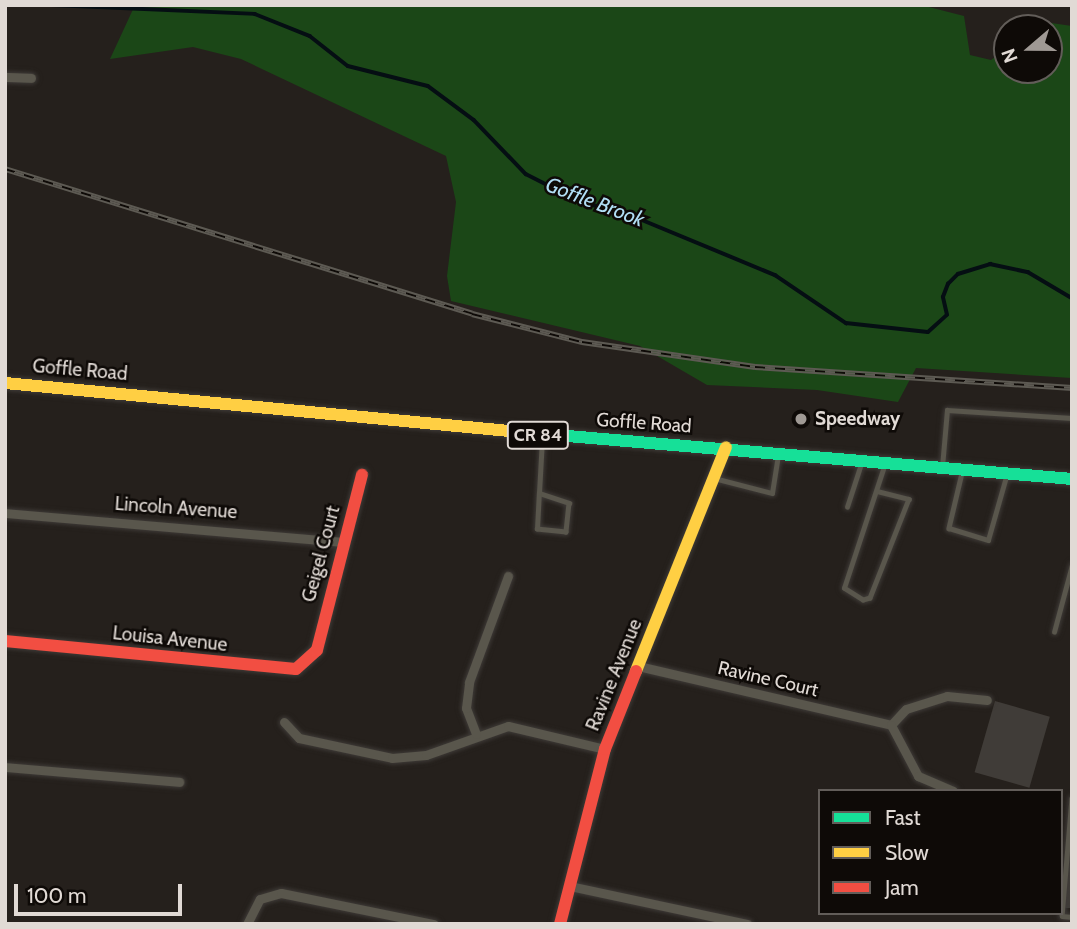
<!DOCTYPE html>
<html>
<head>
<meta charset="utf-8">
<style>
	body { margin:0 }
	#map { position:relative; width:1077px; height:929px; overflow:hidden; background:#25201c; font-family:Cabin,sans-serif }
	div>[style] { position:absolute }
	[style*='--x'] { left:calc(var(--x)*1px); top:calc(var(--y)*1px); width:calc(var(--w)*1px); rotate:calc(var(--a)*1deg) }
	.green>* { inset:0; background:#1b4717 }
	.stream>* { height:3.5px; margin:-1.75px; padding:0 1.75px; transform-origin:1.75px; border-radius:1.75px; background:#050e13 }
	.building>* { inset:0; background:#403c38; transform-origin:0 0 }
	.roads { filter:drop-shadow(0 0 2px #3e3a37) drop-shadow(0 0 2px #3e3a37) }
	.lane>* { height:4.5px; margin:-2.25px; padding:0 2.25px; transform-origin:2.25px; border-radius:2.25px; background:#59564c }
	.street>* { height:9px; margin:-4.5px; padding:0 4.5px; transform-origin:4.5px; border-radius:4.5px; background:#59564c }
	.fast>* { height:12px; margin:-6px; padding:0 6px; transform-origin:6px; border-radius:6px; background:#16e098 }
	.slow>* { height:12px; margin:-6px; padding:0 6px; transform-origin:6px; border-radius:6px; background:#ffcf43 }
	.jam>* { height:12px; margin:-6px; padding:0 6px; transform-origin:6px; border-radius:6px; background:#f24e42 }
	.rail>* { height:6px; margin-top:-3px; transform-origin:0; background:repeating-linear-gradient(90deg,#0e0a07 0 10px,#5d5a53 0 20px); box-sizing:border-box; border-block:2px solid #5d5a53 }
	.dots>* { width:19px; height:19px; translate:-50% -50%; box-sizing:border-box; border:4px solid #0e0a07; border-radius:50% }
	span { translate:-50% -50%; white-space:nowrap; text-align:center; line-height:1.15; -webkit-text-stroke:5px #0e0a07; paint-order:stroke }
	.shield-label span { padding:2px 5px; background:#0e0a07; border:2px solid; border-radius:5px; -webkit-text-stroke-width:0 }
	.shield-label { font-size:18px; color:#e1dad5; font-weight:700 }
	.street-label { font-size:19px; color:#e1dad5 }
	.poi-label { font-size:19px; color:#e1dad5; font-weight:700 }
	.left { translate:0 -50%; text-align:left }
	.water-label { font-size:21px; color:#b1def4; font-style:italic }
	.frame { position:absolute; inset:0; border:7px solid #e1dad5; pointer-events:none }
	.legend { position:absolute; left:818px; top:789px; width:245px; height:126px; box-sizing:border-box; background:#0e0a07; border:2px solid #625d59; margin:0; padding:9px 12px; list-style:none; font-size:21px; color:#e1dad5 }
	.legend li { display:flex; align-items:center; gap:14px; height:35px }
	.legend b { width:35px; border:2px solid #625d59 }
	.north { position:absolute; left:993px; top:14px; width:70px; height:70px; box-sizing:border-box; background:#0e0a07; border:2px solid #625d59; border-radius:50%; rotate:250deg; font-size:19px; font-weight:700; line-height:28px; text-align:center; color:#e1dad5 }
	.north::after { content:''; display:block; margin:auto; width:24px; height:32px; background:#9f9994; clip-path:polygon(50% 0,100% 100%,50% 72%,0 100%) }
	.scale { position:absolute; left:14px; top:884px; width:168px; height:32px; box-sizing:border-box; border:4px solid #e1dad5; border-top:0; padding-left:9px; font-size:21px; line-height:24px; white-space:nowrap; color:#e1dad5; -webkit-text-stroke:5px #0e0a07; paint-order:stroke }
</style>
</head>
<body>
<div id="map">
	<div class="green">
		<i style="clip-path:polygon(135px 5px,921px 5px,964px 16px,970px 55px,991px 60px,1007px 48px,1007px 70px,1049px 70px,1049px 28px,1016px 28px,1017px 18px,1072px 26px,1072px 378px,916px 368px,898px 402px,817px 390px,707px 385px,640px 346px,451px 301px,447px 276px,456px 202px,446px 156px,241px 59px,193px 47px,110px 59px)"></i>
	</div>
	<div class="stream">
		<i style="--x:52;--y:5;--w:203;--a:2.5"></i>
		<i style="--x:255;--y:14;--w:59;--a:21.8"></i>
		<i style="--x:310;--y:36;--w:48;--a:38.3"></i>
		<i style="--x:348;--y:66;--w:82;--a:14"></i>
		<i style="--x:428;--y:86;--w:57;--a:36.5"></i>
		<i style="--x:474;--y:120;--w:75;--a:46.1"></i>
		<i style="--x:526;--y:174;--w:59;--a:27"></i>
		<i style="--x:579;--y:201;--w:58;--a:15.9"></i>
		<i style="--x:635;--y:217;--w:152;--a:22.5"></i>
		<i style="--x:775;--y:275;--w:86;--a:34.1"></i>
		<i style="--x:846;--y:323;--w:82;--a:6.3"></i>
		<i style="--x:928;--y:332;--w:25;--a:-42"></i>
		<i style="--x:947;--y:315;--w:18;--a:-103"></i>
		<i style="--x:943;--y:297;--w:14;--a:-69"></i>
		<i style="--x:948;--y:284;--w:14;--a:-45"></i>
		<i style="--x:958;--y:274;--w:34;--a:-17"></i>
		<i style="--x:990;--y:264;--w:39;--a:12"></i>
		<i style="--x:1028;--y:272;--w:51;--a:30.6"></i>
	</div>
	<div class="building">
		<i style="left:995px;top:701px;width:57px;height:74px;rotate:16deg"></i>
		<i style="clip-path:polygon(1070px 841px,1072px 841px,1072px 908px,1064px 908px)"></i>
	</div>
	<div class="roads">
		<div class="lane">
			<i style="--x:942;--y:467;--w:57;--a:-85"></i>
			<i style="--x:947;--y:410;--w:125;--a:3.7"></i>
			<i style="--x:962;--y:473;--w:57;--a:103.3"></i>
			<i style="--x:949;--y:528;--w:41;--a:17.1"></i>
			<i style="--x:988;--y:540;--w:66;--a:-74.1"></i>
			<i style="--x:714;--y:478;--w:60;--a:14.5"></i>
			<i style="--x:772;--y:493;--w:37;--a:-81"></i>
			<i style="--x:877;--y:491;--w:33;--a:14"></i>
			<i style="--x:909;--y:499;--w:106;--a:111.5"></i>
			<i style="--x:870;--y:598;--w:7;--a:164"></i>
			<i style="--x:863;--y:600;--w:22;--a:-148"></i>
			<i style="--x:844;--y:588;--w:128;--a:-71.8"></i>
			<i style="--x:539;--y:493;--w:32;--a:18"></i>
			<i style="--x:569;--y:503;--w:29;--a:96"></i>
			<i style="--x:566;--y:532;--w:29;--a:-174"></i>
			<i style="--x:537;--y:529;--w:36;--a:-87"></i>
			<i style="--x:539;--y:493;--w:53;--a:-86.8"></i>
			<i style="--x:847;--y:507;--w:45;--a:-72"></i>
			<i style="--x:1054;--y:632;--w:69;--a:-75"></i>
			<i style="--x:1072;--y:798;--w:118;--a:94.8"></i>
			<i style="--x:1062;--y:916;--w:10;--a:6"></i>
		</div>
		<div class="street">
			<i style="--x:5;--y:77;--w:26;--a:2"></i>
			<i style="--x:5;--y:513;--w:341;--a:4.9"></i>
			<i style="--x:638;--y:666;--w:260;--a:13.1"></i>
			<i style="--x:284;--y:722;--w:22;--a:47"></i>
			<i style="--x:299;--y:738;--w:95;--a:12.1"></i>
			<i style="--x:392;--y:758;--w:34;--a:-5"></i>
			<i style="--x:426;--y:755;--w:87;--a:-19.5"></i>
			<i style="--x:508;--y:726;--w:100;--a:13.3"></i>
			<i style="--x:891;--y:725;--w:22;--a:-47"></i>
			<i style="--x:906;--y:709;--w:43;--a:-17.6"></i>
			<i style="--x:947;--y:696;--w:40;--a:5.7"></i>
			<i style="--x:891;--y:725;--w:58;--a:62.1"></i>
			<i style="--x:918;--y:776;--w:38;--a:23"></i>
			<i style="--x:476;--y:734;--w:28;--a:-111"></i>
			<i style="--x:466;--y:708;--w:26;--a:-83"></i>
			<i style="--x:469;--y:682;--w:113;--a:-69.8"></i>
			<i style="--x:5;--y:767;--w:175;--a:4.9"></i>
			<i style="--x:570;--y:886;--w:181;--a:12.1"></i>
			<i style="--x:247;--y:924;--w:28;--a:-63"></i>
			<i style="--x:260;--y:899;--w:22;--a:-16"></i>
			<i style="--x:281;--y:893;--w:156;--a:11.5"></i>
		</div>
		<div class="fast">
			<i style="--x:509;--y:431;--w:565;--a:4.87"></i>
		</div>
		<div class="slow">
			<i style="--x:5;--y:383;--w:506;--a:5.44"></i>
			<i style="--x:636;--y:671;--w:241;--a:-68.1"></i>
		</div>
		<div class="jam">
			<i style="--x:5;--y:641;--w:292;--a:5.5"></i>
			<i style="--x:296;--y:669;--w:28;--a:-42"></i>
			<i style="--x:317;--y:650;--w:181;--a:-75.6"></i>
			<i style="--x:560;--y:924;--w:181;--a:-75.6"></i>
			<i style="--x:605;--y:749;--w:84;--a:-68.3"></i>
		</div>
	</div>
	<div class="rail">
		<i style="--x:5;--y:169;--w:489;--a:17.2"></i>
		<i style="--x:472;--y:314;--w:114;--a:14.3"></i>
		<i style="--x:582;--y:342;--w:175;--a:8.2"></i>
		<i style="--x:755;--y:367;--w:318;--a:3.8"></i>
	</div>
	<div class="dots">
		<i style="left:801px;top:419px;background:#9f9994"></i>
	</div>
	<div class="shield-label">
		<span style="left:538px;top:435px">CR 84</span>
	</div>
	<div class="street-label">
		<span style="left:80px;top:370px;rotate:5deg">Goffle Road</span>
		<span style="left:644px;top:423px;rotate:4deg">Goffle Road</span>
		<span style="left:176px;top:508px;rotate:4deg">Lincoln Avenue</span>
		<span style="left:321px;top:554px;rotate:-75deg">Geigel Court</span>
		<span style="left:170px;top:639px;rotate:6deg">Louisa Avenue</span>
		<span style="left:614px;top:675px;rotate:-68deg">Ravine Avenue</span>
		<span style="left:768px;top:679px;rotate:13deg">Ravine Court</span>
	</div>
	<div class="poi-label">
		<span class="left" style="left:815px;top:419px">Speedway</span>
	</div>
	<div class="water-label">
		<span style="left:595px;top:202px;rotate:21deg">Goffle Brook</span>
	</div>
	<div class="frame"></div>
	<ul class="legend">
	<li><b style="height:9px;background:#16e098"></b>Fast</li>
	<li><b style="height:9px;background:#ffcf43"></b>Slow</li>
	<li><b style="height:9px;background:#f24e42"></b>Jam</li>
	</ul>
	<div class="north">N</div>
	<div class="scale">100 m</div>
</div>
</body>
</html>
